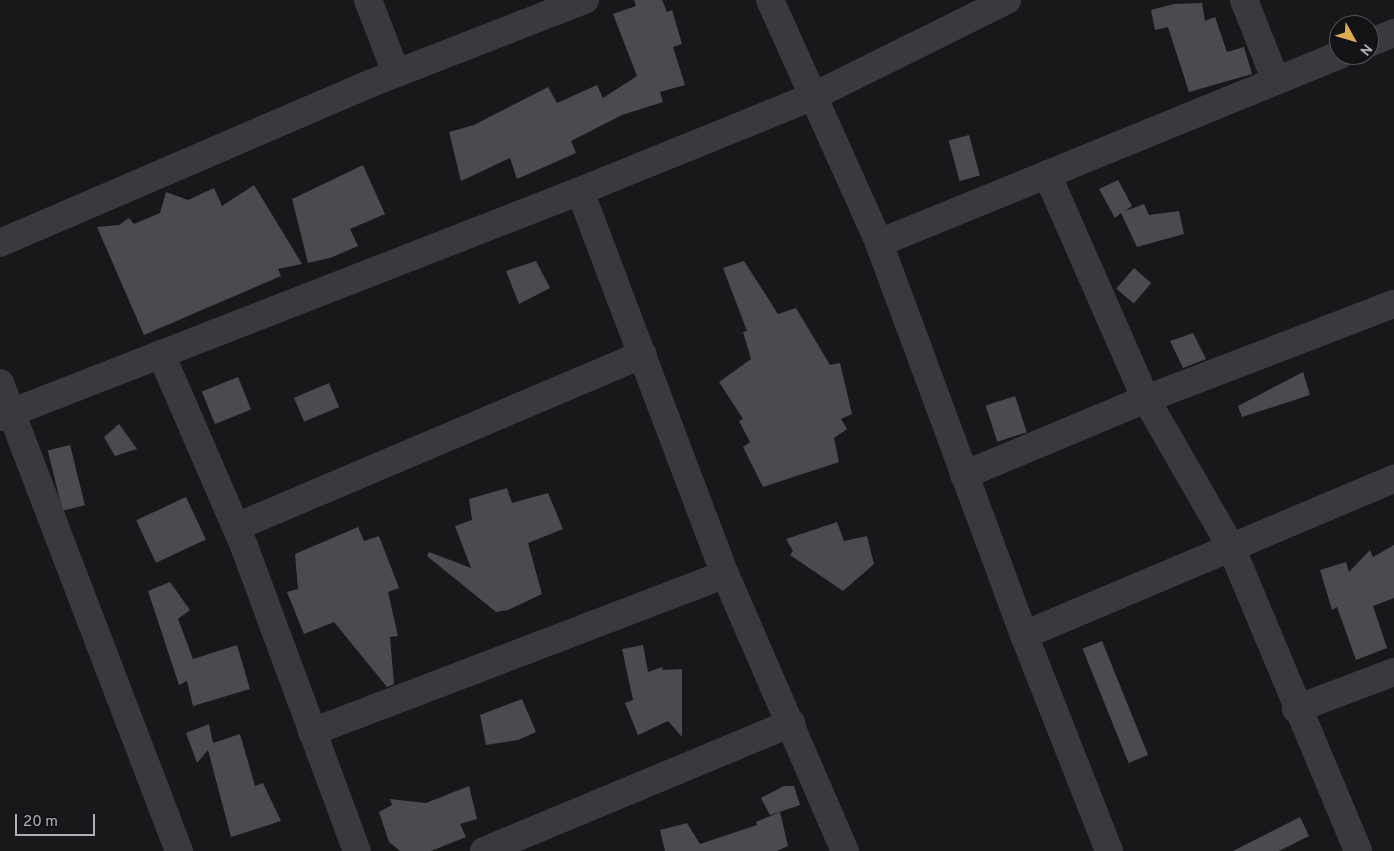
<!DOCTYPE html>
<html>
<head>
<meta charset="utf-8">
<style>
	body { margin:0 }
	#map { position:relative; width:1394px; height:851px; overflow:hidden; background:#18181a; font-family:Overpass,sans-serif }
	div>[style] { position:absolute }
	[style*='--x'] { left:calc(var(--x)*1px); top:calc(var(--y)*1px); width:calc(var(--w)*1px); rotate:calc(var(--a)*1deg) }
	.building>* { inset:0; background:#4a4b4f; transform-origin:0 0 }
	.minor>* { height:28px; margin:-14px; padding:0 14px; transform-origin:14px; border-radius:14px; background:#3a3a3e }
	span { translate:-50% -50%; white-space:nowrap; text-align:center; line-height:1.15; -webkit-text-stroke:5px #131315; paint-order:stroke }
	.north { position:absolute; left:1329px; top:15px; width:50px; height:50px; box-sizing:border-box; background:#131315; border:1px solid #505256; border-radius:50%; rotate:129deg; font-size:14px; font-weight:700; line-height:20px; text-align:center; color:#acb0b8 }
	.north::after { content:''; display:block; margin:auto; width:18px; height:22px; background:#dcae4e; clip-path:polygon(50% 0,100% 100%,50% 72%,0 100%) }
	.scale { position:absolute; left:15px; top:814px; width:80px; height:22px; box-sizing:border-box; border:2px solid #acb0b8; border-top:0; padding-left:6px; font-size:15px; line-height:18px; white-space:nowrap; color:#acb0b8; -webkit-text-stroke:4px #131315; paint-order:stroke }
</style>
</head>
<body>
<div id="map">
	<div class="building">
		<i style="clip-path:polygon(634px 0,662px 0,667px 12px,672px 10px,682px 44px,673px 47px,685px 85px,660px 92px,663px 102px,622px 115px,571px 141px,576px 153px,517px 179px,510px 158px,461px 181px,449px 132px,474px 125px,548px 87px,557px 103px,597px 85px,603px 98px,637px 76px,613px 14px,636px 6px)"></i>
		<i style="clip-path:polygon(1202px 3px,1205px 21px,1215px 17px,1227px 52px,1244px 47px,1252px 74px,1189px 92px,1168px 27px,1155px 30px,1151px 10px,1174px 4px)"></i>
		<i style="left:969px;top:135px;width:42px;height:21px;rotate:75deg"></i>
		<i style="clip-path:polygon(363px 165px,385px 214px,350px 229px,358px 246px,330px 258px,308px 263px,292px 199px)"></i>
		<i style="clip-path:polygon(1118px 180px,1132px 206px,1125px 211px,1144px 204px,1149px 215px,1179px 211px,1184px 234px,1137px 247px,1121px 213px,1115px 218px,1099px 189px)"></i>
		<i style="clip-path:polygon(254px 185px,302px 264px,278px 269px,281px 276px,144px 335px,97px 227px,119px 225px,129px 218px,134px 224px,160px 213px,166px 192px,188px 200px,214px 188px,222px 206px)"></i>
		<i style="clip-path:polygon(536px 261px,550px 288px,519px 304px,506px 271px)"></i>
		<i style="clip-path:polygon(744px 261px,778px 314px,796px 308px,830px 365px,840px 363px,852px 414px,841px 419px,847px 429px,834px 438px,839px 462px,763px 487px,743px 447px,750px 442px,739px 421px,743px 419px,719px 382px,751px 359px,743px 332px,747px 331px,723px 268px)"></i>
		<i style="left:1134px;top:268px;width:23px;height:27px;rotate:41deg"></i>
		<i style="clip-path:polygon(1193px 333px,1206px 359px,1183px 368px,1170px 341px)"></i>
		<i style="clip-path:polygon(1303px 372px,1310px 395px,1242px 417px,1238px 406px)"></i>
		<i style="left:238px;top:377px;width:35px;height:39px;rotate:68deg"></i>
		<i style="left:329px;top:383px;width:26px;height:38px;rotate:67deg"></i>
		<i style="left:1015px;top:396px;width:38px;height:31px;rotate:72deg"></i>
		<i style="clip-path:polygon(119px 424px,137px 449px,115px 456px,104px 437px)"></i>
		<i style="left:70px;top:445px;width:62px;height:23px;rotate:76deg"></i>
		<i style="clip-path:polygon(507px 488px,512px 503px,548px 493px,563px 529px,528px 543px,542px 594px,508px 610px,496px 612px,427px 556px,429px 552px,471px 568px,455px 526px,472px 520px,469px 499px)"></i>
		<i style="left:186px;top:497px;width:47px;height:55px;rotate:65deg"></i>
		<i style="clip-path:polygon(837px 522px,844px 541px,867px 536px,874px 564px,843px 591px,790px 555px,793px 551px,786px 539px)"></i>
		<i style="clip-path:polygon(358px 527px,364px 541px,379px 536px,399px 588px,388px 592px,398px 636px,390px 637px,394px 684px,387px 687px,334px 622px,304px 634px,287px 592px,298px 589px,295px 554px)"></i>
		<i style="clip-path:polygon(1394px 545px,1394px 598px,1373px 606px,1387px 648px,1356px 660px,1337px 607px,1332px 610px,1320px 570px,1346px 562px,1349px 572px,1370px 550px,1373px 557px)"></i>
		<i style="clip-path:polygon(170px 582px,190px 610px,178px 619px,193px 659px,237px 645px,250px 689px,193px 706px,187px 681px,179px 685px,148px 591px)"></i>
		<i style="left:1102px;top:641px;width:123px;height:21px;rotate:68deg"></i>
		<i style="clip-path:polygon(643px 645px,648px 672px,662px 667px,663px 670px,682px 669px,682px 737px,668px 721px,638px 735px,625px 703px,633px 700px,622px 649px)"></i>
		<i style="clip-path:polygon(522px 699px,536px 732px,518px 740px,486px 745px,480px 715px)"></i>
		<i style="clip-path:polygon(209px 724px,213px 743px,240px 734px,255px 786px,263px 783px,281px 821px,231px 837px,208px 750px,197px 763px,186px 733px)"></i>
		<i style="clip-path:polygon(469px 786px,477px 819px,460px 824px,466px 837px,431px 851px,400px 851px,389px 842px,379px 812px,392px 805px,390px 799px,426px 803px)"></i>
		<i style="clip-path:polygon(784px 786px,794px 786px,800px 805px,770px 815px,761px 798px)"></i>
		<i style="clip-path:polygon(780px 812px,788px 846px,777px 851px,665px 851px,660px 830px,687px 823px,700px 844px,757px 825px,756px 822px)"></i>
		<i style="clip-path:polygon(1300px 817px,1309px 836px,1279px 851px,1233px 851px)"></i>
	</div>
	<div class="minor">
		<i style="--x:368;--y:0;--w:78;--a:69"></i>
		<i style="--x:770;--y:0;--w:266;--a:65.8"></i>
		<i style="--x:879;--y:243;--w:418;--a:69.7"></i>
		<i style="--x:1024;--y:635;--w:232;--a:68.5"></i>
		<i style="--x:1244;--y:0;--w:87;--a:68.4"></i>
		<i style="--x:1369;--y:43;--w:27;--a:-22"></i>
		<i style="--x:1047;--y:174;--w:246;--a:66.3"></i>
		<i style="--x:1146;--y:399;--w:171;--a:60.1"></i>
		<i style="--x:1231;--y:547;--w:329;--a:67.3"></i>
		<i style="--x:580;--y:191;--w:410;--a:69.3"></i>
		<i style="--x:725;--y:574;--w:302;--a:66.6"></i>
		<i style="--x:0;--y:243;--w:402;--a:-23.3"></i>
		<i style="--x:369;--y:84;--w:232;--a:-21.3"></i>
		<i style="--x:879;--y:243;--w:498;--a:-22.2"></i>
		<i style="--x:161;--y:354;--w:209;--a:66.6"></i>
		<i style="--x:244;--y:546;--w:325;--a:69.7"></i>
		<i style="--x:0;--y:383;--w:501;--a:69.07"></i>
		<i style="--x:0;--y:417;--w:622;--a:-21.29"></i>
		<i style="--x:580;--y:191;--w:250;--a:-22.1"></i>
		<i style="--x:812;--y:97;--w:218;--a:-26.4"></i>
		<i style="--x:964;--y:475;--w:197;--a:-22.7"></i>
		<i style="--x:1146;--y:399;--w:266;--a:-21"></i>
		<i style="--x:236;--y:527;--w:442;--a:-23"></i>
		<i style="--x:1024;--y:635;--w:402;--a:-22.9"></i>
		<i style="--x:1296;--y:709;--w:105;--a:-20.7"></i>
		<i style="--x:312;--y:732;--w:442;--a:-20.9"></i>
		<i style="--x:484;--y:851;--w:333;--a:-22.6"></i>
	</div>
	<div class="north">N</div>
	<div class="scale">20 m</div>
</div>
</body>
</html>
